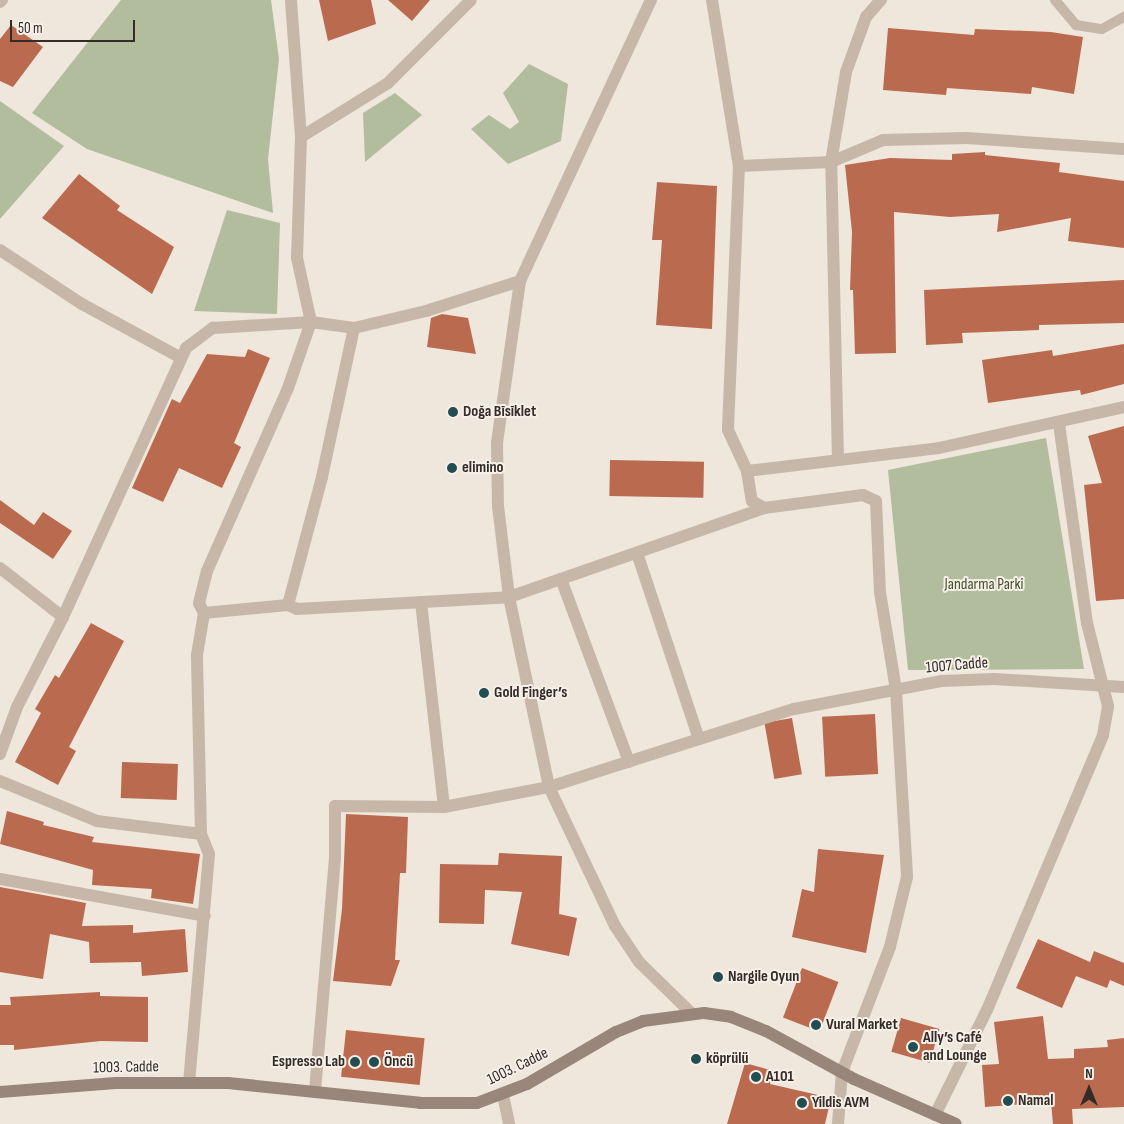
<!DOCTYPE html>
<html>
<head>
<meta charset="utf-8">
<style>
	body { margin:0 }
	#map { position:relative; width:1124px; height:1124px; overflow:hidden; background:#efe6dc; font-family:"Sofia Sans Condensed",sans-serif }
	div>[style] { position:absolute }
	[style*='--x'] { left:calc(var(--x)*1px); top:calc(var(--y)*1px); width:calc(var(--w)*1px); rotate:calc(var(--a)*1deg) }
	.green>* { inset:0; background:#b2bd9d }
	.building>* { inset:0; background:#ba6b4f; transform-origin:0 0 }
	.service>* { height:10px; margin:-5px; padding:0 5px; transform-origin:5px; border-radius:5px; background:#c6b7a9 }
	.minor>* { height:12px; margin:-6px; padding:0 6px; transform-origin:6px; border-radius:6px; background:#c6b7a9 }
	.secondary>* { height:12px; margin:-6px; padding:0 6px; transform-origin:6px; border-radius:6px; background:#99867b }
	.dots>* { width:14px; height:14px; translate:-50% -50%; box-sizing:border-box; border:2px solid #f7f0e8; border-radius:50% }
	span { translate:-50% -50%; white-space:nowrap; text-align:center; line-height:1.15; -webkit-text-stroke:4px #f7f0e8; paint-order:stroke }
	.poi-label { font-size:16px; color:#342c28; font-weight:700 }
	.left { translate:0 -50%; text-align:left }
	.right { translate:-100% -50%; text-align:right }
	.park-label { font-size:16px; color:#43502e }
	.street-label { font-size:16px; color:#342c28 }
	.north { position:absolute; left:1064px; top:1064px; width:50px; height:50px; -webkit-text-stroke:4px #f7f0e8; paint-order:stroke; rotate:0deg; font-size:14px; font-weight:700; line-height:20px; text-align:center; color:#342c28 }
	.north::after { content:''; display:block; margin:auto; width:18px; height:22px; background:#342c28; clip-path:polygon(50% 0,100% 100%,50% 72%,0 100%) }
	.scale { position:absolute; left:10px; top:20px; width:125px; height:22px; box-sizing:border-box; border:2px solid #342c28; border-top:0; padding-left:6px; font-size:15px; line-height:18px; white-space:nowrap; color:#342c28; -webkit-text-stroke:4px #f7f0e8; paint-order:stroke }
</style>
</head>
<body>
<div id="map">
	<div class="green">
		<i style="clip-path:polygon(121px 0,271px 0,279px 59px,268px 159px,273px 213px,87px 149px,32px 113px)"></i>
		<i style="clip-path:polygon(529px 64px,568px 84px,561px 141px,508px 164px,471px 129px,489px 115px,510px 129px,519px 122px,503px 93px)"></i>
		<i style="clip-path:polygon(395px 93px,422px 115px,365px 162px,363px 113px)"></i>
		<i style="clip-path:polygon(0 101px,64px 146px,0 219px)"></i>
		<i style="clip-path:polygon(227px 210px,280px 223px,277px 314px,194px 311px)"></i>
		<i style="clip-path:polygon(1046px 438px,1084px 669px,908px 670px,888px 470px)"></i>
	</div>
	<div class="building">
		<i style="clip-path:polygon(319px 0,371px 0,376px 24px,328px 41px)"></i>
		<i style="clip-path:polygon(388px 0,430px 0,412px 21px)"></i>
		<i style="clip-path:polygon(11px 25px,43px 47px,13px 87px,0 81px,0 39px)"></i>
		<i style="clip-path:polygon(888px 28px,974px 35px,975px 29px,1051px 32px,1083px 37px,1074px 94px,1032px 87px,1031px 94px,947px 88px,946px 95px,883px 90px)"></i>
		<i style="clip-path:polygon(985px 152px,985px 155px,1060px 163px,1059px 172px,1124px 181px,1124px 248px,1068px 241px,1071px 218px,997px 232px,999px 214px,950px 217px,894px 212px,896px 353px,855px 354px,853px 290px,850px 290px,852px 232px,845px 165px,890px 158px,952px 160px,952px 154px)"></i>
		<i style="clip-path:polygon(79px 174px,120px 206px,117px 210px,174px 247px,152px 294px,42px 218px)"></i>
		<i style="clip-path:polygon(657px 182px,717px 186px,712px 329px,656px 325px,662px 240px,652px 240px)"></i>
		<i style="clip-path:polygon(1124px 280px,1124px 323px,1039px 325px,1039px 330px,962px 333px,963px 343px,926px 345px,924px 290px)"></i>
		<i style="clip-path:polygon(442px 314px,468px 318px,476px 354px,427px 347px,431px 318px)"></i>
		<i style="clip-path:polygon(1124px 344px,1124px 384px,1081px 395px,1080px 390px,988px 403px,982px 360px,1052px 350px,1053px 356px)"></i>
		<i style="clip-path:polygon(248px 349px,270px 358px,234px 443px,241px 447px,222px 488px,179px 468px,163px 502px,132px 488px,172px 399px,180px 403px,207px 354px,245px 357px)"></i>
		<i style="clip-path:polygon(1124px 426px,1124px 599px,1096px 601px,1084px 485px,1102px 483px,1088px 436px)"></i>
		<i style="left:610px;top:460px;width:94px;height:36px;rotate:1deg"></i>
		<i style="clip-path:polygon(0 500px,34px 525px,43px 512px,72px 531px,53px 559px,0 523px)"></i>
		<i style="clip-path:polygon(91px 623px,124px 641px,69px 747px,76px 751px,58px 785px,15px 762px,41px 713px,35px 709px,55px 675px,59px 678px)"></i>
		<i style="left:875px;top:714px;width:60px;height:53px;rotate:87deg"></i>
		<i style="left:792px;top:718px;width:57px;height:28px;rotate:80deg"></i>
		<i style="left:122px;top:762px;width:56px;height:36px;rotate:2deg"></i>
		<i style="clip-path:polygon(7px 811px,44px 822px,43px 825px,94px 837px,92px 842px,200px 854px,193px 904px,151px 898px,152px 889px,92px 885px,93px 870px,0 844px)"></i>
		<i style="clip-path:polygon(346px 814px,408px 817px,406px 873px,400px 873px,395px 960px,400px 960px,391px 986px,333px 981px,342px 909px)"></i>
		<i style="clip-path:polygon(818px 849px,884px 855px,866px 953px,792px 937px,802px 889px,814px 892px)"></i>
		<i style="clip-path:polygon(499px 853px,562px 856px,559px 914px,577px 918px,569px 956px,511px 944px,522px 892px,485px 890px,484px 924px,439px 923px,440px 864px,498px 865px)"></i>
		<i style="clip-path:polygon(0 887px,86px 903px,82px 926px,133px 925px,133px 933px,185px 929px,188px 972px,142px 976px,141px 962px,90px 963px,89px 942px,50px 934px,43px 979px,0 972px)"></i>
		<i style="clip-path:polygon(1038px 939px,1090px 962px,1094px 951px,1124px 963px,1124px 986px,1110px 980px,1107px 988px,1076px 976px,1062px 1008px,1016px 988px)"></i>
		<i style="left:802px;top:968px;width:39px;height:53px;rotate:21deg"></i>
		<i style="clip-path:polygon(100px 992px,100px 996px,148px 997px,148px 1042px,101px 1041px,14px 1050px,14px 1045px,0 1045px,0 1005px,11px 1005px,10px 997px)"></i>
		<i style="clip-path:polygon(1043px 1016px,1048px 1059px,1074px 1058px,1074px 1049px,1108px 1047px,1107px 1040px,1124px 1038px,1124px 1107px,1072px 1109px,1073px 1124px,1053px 1124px,1051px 1102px,985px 1107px,982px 1065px,999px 1064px,994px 1022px)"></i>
		<i style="left:901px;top:1018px;width:40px;height:35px;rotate:16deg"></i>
		<i style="left:346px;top:1030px;width:79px;height:47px;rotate:6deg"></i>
		<i style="clip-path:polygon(745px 1063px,774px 1071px,770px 1084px,831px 1098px,825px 1124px,727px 1124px)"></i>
	</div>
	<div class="service">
		<i style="--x:1055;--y:0;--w:33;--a:50"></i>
		<i style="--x:1076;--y:25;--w:26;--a:9"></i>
		<i style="--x:1102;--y:29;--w:25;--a:-29"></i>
	</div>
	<div class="minor">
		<i style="--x:651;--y:0;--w:310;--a:115"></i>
		<i style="--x:520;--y:281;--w:164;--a:98.1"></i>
		<i style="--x:497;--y:443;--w:63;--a:89.1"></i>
		<i style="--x:498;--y:506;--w:92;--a:83.1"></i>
		<i style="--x:509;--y:597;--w:194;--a:78.1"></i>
		<i style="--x:549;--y:787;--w:154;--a:64.6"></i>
		<i style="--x:615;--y:926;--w:43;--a:56.3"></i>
		<i style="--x:639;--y:962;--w:73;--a:44.4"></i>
		<i style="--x:712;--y:0;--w:168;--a:80.8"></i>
		<i style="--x:739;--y:166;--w:264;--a:92.4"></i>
		<i style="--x:728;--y:430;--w:45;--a:65.1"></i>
		<i style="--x:747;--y:471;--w:30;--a:81"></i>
		<i style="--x:752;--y:501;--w:14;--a:30"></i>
		<i style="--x:764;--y:508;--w:100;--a:-7.5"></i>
		<i style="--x:863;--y:495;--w:14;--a:25"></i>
		<i style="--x:876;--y:501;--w:91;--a:87.5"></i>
		<i style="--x:880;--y:592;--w:99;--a:80.7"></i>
		<i style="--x:896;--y:690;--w:187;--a:86.6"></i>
		<i style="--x:907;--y:877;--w:72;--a:103.7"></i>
		<i style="--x:890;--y:947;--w:134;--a:111"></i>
		<i style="--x:842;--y:1072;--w:52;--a:94.4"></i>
		<i style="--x:0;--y:2;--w:3;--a:-45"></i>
		<i style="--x:301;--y:137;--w:102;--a:-31.8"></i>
		<i style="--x:388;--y:83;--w:117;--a:-45"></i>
		<i style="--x:739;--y:166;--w:92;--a:-2.5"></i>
		<i style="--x:831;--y:162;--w:56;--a:-22.9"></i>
		<i style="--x:883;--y:140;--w:84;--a:-1.4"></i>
		<i style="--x:967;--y:138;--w:157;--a:4"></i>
		<i style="--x:0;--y:250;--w:98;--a:33.4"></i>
		<i style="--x:82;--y:304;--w:113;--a:28.6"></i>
		<i style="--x:838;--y:460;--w:298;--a:-91.3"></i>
		<i style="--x:831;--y:162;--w:91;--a:-80.5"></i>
		<i style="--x:846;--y:72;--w:59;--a:-70"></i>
		<i style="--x:866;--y:17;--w:23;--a:-49"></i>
		<i style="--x:747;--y:471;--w:193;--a:-6.8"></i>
		<i style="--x:939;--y:448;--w:189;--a:-12.5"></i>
		<i style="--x:637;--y:553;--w:196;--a:71.6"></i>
		<i style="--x:0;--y:568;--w:80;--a:37.9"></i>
		<i style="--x:561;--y:579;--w:195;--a:69.6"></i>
		<i style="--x:421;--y:602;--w:206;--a:83.6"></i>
		<i style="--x:288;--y:605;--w:10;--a:24"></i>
		<i style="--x:297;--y:609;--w:212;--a:-3.2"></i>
		<i style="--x:509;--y:597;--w:270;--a:-19.2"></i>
		<i style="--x:204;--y:613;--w:84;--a:-5.4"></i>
		<i style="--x:288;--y:605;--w:132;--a:-75.1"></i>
		<i style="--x:322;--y:477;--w:152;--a:-77.9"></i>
		<i style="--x:0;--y:754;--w:50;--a:-70.1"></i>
		<i style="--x:17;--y:707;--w:101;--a:-62.9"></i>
		<i style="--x:63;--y:617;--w:296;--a:-65.4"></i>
		<i style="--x:186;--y:348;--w:34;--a:-37"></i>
		<i style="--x:213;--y:328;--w:98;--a:-3.5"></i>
		<i style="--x:311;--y:322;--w:43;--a:7.9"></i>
		<i style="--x:354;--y:328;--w:74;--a:-13.3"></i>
		<i style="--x:426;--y:311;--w:99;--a:-17.7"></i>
		<i style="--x:0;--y:781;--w:105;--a:22.4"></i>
		<i style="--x:97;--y:821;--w:105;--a:7.1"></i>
		<i style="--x:0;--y:879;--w:208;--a:10.2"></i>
		<i style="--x:189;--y:1083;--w:230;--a:-85"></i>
		<i style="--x:209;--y:854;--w:22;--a:-112"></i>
		<i style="--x:201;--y:834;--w:179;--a:-91.3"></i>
		<i style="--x:197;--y:655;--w:43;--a:-80.5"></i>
		<i style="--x:204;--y:613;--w:11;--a:-117"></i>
		<i style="--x:199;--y:603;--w:33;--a:-76"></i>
		<i style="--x:207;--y:571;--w:200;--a:-66.1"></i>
		<i style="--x:288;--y:388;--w:70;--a:-70.8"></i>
		<i style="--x:311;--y:322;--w:66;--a:-102.3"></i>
		<i style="--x:297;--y:258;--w:121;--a:-88.1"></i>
		<i style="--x:301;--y:137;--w:137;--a:-94.2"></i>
		<i style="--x:315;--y:1091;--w:235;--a:-85.1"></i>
		<i style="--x:335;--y:857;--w:51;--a:-90"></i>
		<i style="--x:335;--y:806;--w:109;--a:0.5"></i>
		<i style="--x:444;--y:807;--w:107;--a:-10.8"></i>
		<i style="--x:549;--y:787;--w:257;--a:-17.7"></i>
		<i style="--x:794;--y:709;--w:151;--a:-10.7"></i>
		<i style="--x:942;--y:681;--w:52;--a:-2.2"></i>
		<i style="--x:994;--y:679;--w:130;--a:3.5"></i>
		<i style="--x:503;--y:1095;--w:30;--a:78"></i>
		<i style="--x:935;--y:1115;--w:117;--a:-63.7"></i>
		<i style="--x:987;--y:1010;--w:298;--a:-67.1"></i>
		<i style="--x:1103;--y:735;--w:29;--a:-80"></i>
		<i style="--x:1108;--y:706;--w:86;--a:-104.2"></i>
		<i style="--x:1087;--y:623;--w:202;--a:-98"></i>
	</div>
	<div class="secondary">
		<i style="--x:0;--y:1092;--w:116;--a:-4.4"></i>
		<i style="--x:116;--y:1083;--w:112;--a:0"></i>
		<i style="--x:228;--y:1083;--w:193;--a:5.9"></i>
		<i style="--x:420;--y:1103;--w:57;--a:0"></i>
		<i style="--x:477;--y:1103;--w:53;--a:-20.8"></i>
		<i style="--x:527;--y:1084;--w:103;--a:-30.3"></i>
		<i style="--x:616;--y:1032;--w:29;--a:-22"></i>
		<i style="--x:643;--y:1021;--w:62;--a:-7.5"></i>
		<i style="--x:704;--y:1013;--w:27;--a:8"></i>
		<i style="--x:731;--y:1017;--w:38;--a:22"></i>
		<i style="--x:766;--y:1031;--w:100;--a:28.6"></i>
		<i style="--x:854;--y:1079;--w:111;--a:23.8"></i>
	</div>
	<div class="dots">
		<i style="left:453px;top:412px;background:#224d51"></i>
		<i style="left:452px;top:468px;background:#224d51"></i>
		<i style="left:484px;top:693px;background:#224d51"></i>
		<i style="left:718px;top:977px;background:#224d51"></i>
		<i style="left:816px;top:1025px;background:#224d51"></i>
		<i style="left:913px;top:1047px;background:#224d51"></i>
		<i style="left:696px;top:1059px;background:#224d51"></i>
		<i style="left:355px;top:1062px;background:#224d51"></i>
		<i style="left:374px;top:1062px;background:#224d51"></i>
		<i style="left:756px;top:1077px;background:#224d51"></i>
		<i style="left:1008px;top:1101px;background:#224d51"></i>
		<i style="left:802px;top:1103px;background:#224d51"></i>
	</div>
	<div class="poi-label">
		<span class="left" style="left:463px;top:412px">Doğa Bīsīklet</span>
		<span class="left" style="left:462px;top:468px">elimino</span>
		<span class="left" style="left:494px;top:693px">Gold Finger’s</span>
		<span class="left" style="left:728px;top:977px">Nargile Oyun</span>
		<span class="left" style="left:826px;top:1025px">Vural Market</span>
		<span class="left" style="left:923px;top:1047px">Ally’s Café<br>and Lounge</span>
		<span class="left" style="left:706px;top:1059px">köprülü</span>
		<span class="right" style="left:345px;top:1062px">Espresso Lab</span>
		<span class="left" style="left:384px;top:1062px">Öncü</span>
		<span class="left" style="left:766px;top:1077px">A101</span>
		<span class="left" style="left:1018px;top:1101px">Namal</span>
		<span class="left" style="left:812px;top:1103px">Yildis AVM</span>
	</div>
	<div class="park-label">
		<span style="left:984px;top:585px">Jandarma Parki</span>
	</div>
	<div class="street-label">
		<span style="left:957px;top:666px;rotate:-5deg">1007 Cadde</span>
		<span style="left:518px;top:1067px;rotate:-26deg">1003. Cadde</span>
		<span style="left:126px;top:1068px;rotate:-1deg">1003. Cadde</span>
	</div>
	<div class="north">N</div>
	<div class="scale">50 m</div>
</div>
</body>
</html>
